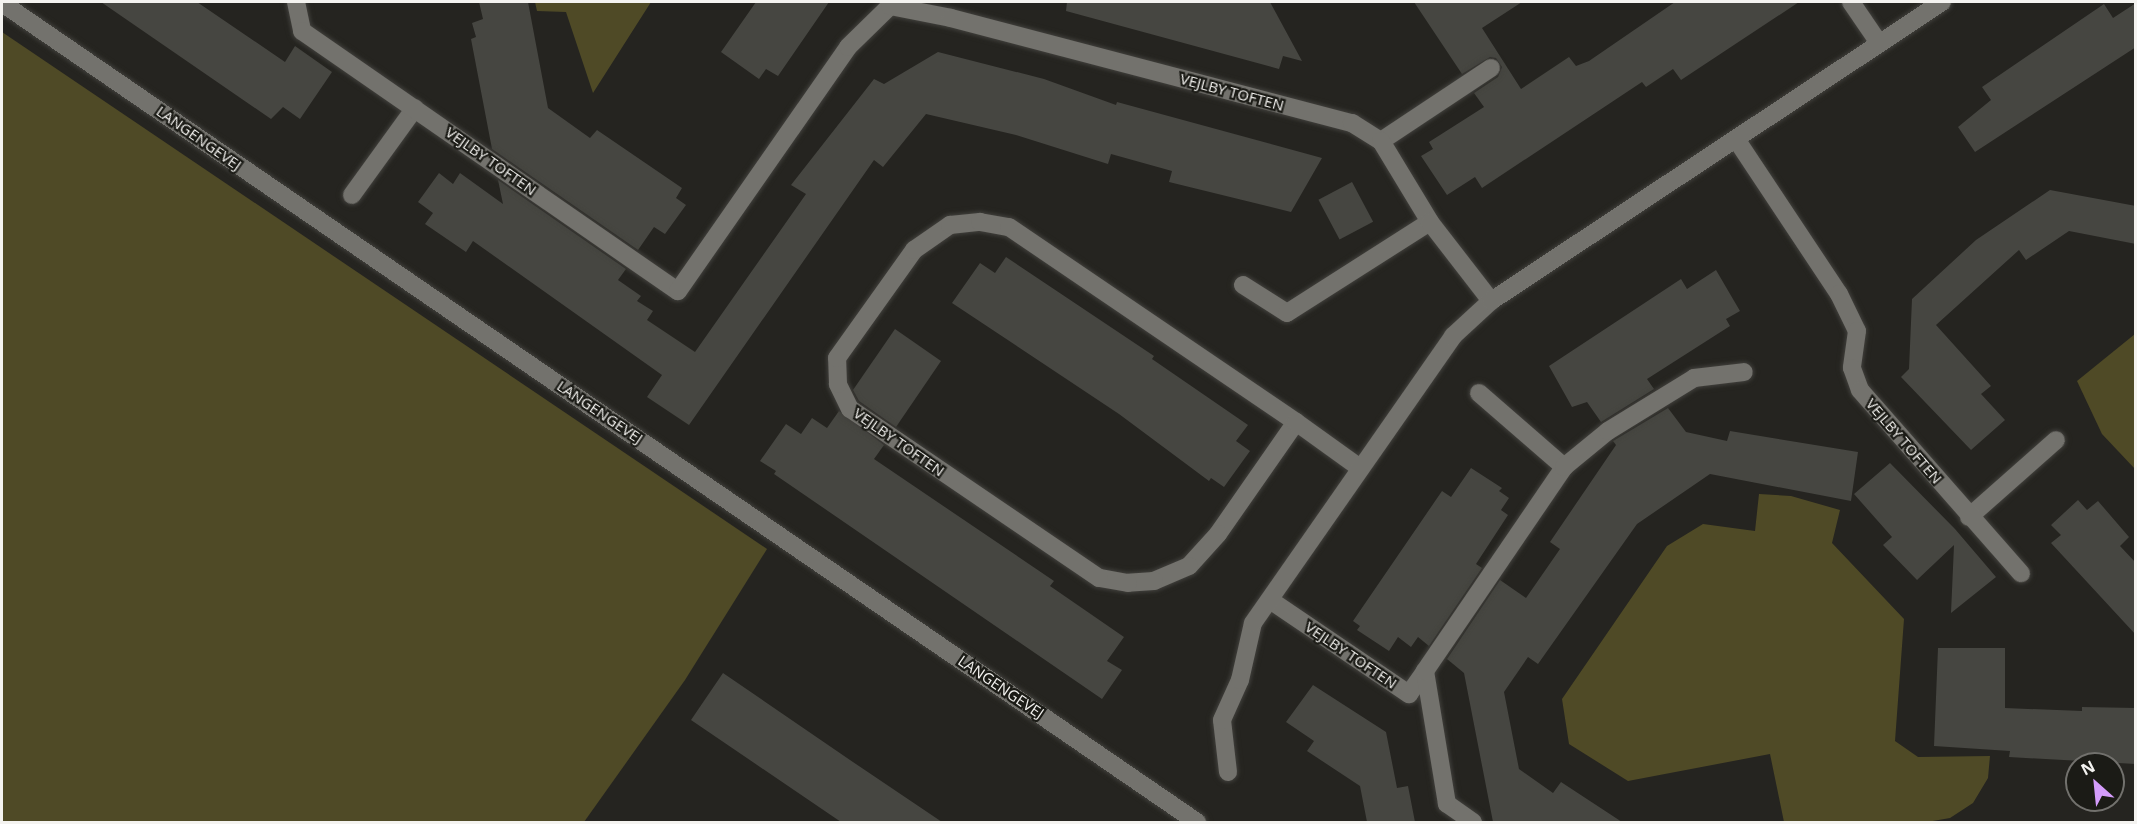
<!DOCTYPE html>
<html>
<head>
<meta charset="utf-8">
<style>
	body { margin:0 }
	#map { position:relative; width:2137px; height:824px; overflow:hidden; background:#252420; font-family:"Open Sans",sans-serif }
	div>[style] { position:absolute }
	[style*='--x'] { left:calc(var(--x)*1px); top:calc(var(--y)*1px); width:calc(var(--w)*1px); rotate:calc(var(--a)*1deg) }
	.green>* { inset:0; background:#4f4a26 }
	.building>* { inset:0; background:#464641; transform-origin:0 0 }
	.roads { filter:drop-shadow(0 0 2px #41403c) drop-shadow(0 0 2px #41403c) }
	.lane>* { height:18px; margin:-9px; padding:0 9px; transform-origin:9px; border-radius:9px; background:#73726d }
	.street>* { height:18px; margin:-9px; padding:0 9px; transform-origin:9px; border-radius:9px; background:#73726d }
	span { translate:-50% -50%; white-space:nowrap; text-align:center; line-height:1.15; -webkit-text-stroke:4.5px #1b1b16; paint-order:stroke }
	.street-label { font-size:15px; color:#f4f3f0 }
	.frame { position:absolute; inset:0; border:3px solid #f4f3f0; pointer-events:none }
	.north { position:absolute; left:2065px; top:752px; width:60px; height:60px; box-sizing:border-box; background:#1b1b16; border:2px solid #72716d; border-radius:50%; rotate:333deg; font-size:16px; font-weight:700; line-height:24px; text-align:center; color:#f4f3f0 }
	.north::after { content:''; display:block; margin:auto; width:21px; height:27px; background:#d49cfb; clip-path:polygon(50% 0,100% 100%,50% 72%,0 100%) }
</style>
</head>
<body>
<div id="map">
	<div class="green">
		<i style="clip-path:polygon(535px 2px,651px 2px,593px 93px,566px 12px,537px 11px)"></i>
		<i style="clip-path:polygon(2px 32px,767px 549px,685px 680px,584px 822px,2px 822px)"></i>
		<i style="clip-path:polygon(2135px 334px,2135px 469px,2102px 434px,2077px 381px)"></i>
		<i style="clip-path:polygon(1759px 494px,1791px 496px,1840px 510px,1832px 543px,1904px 619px,1895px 741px,1918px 757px,1990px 756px,1988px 778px,1973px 803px,1950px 818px,1927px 822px,1784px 822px,1770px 754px,1628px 781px,1569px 744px,1562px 699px,1667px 546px,1703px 524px,1755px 531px)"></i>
	</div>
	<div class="building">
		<i style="clip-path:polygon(101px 2px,197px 2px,285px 62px,295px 46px,332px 72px,300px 119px,283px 107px,271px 119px)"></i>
		<i style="clip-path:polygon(479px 2px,528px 2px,548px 108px,590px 138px,597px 130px,682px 188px,676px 198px,686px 205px,665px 234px,654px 227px,638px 250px,492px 149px,471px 39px,476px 37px,472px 23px,483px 19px)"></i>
		<i style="clip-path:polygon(756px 2px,829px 2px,778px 76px,766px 69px,759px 79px,721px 52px)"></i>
		<i style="clip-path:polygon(1067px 2px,1270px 2px,1302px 61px,1283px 56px,1279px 69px,1066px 11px)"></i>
		<i style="clip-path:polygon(1414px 2px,1522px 2px,1482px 28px,1521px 89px,1569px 57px,1576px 66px,1589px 61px,1675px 2px,1799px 2px,1681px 80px,1673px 69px,1646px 87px,1642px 82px,1482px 188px,1475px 177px,1447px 195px,1421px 156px,1433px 149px,1429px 142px,1484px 107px,1474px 93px,1498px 77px,1502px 67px,1496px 58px,1490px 57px,1462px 74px)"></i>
		<i style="clip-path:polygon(2136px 3px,2136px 47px,1975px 152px,1958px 127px,1991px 100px,1982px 87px,2104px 4px,2113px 18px)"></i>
		<i style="clip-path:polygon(938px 52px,1044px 79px,1116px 105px,1117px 102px,1322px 158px,1291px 212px,1169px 182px,1172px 171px,1111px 154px,1108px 164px,1016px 135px,926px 114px,883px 167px,874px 160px,689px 425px,647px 397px,662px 375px,473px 241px,466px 252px,425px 224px,433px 213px,418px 202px,439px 173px,453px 184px,460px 173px,503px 204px,498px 180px,626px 269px,618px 280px,641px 296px,637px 301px,653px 311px,647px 320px,695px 352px,806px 194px,791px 185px,874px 79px,884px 84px)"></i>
		<i style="left:1352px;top:182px;width:45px;height:38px;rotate:62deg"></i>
		<i style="clip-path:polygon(2050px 190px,2136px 206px,2136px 244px,2069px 231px,2026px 260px,2019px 250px,1936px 325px,1991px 386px,1981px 394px,2005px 420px,1971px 450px,1901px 377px,1909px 369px,1912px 299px,1976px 240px)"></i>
		<i style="clip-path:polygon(1006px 257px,1154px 356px,1152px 359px,1248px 425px,1236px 441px,1250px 451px,1224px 487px,1211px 478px,1209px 481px,1119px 414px,952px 303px,980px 263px,995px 273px)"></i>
		<i style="clip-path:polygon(1716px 270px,1740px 311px,1726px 319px,1730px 326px,1647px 379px,1654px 389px,1601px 422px,1587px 402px,1572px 407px,1549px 366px,1681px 279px,1687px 289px)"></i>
		<i style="clip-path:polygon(895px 329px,941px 361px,896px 427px,859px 401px,853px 390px)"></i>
		<i style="clip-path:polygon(1668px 408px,1686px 432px,1727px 441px,1730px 431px,1858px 452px,1851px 501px,1710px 474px,1637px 524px,1538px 664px,1528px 657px,1504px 692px,1519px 769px,1553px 793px,1561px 782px,1622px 822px,1493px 822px,1464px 673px,1447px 659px,1500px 580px,1526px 598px,1560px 549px,1550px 542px,1616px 445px,1613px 441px)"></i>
		<i style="clip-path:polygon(839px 411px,884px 445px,874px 459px,1054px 581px,1050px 586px,1124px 637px,1107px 661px,1122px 670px,1102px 699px,774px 474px,776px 471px,760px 461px,786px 424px,801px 434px,812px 418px,827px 428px)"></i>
		<i style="clip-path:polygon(1890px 463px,1955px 529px,1996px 577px,1951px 613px,1954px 545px,1917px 580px,1883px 545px,1892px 537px,1854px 494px)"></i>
		<i style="clip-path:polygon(1471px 468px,1502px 488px,1499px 491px,1509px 498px,1501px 510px,1508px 515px,1476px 564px,1482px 568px,1429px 646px,1418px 637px,1411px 647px,1398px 637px,1389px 651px,1357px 630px,1360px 626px,1353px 621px,1442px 491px,1451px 497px)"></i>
		<i style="clip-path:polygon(2078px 500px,2087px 510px,2098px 501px,2129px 537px,2120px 546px,2136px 563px,2136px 635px,2051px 543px,2061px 535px,2051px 525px)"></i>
		<i style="clip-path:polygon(1938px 648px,2005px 648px,2005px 708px,2082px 711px,2082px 707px,2136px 708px,2136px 764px,2009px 757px,2010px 751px,1934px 746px)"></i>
		<i style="clip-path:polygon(723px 673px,850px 760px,942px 822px,841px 822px,691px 720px)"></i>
		<i style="clip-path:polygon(1313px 685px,1386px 732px,1397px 788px,1408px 786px,1415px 822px,1367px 822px,1360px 786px,1307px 751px,1314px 741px,1286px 722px)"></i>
	</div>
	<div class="roads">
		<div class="lane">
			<i style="--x:1381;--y:141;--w:132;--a:-33.6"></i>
			<i style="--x:352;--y:195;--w:107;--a:-54.1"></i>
			<i style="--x:1243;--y:285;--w:52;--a:32.5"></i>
			<i style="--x:1287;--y:313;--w:169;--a:-32.5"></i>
			<i style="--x:1479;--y:393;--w:113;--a:41"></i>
			<i style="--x:1969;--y:517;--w:116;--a:-41.5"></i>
		</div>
		<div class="street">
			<i style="--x:296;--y:2;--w:30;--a:78"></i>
			<i style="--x:302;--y:31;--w:457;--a:34.7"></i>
			<i style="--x:678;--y:291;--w:297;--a:-55.1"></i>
			<i style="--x:848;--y:47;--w:59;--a:-44.3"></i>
			<i style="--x:890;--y:6;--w:62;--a:11.1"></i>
			<i style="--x:951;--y:18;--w:415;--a:14.7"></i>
			<i style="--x:1352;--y:123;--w:34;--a:32"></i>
			<i style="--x:1381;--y:141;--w:95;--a:58.8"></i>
			<i style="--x:1430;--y:222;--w:100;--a:52.3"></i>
			<i style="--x:1851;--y:2;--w:50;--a:55.7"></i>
			<i style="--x:2;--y:3;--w:1449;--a:34.43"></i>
			<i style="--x:1736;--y:139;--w:186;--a:56.4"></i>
			<i style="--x:1839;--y:294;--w:41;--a:64.1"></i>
			<i style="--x:1857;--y:331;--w:37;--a:98"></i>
			<i style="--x:1852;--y:368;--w:23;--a:70"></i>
			<i style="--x:1860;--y:390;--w:244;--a:48.7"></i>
			<i style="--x:1296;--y:422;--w:136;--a:124.9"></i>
			<i style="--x:1218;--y:534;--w:43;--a:132.2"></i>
			<i style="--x:1189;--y:566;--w:38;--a:157"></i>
			<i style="--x:1154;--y:581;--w:26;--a:176"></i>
			<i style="--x:1128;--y:583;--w:29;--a:-170"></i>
			<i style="--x:1099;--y:578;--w:301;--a:-145.8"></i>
			<i style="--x:850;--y:409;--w:28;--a:-116"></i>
			<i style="--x:838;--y:384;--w:26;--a:-92"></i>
			<i style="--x:837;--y:358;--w:133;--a:-54.5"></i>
			<i style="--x:914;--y:250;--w:44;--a:-34.8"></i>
			<i style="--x:950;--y:225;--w:30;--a:-6"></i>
			<i style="--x:980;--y:222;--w:29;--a:10"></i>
			<i style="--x:1009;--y:227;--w:347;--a:34.2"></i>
			<i style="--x:1296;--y:422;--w:79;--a:35.7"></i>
			<i style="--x:1270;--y:600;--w:168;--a:34.1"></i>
			<i style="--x:1409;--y:694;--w:28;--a:-55"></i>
			<i style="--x:1228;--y:772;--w:52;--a:-96.6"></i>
			<i style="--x:1222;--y:720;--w:44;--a:-65.8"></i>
			<i style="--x:1240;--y:680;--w:58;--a:-77.2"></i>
			<i style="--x:1253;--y:623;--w:350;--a:-55.1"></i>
			<i style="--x:1453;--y:336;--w:52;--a:-42.6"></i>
			<i style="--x:1491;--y:301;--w:541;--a:-33.54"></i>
			<i style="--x:1473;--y:822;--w:32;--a:-145"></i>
			<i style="--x:1447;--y:804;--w:135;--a:-99.4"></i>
			<i style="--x:1425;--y:671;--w:247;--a:-55.7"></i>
			<i style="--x:1564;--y:467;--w:57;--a:-39.3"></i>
			<i style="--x:1608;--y:431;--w:101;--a:-31.6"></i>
			<i style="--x:1694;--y:378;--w:50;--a:-6.8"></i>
		</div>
	</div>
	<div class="street-label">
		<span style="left:1232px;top:92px;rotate:15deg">VEJLBY TOFTEN</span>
		<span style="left:199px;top:138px;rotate:35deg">LANGENGEVEJ</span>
		<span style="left:491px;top:161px;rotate:35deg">VEJLBY TOFTEN</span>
		<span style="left:600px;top:412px;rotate:34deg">LANGENGEVEJ</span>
		<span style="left:1904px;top:441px;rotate:49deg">VEJLBY TOFTEN</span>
		<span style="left:899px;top:442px;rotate:35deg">VEJLBY TOFTEN</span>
		<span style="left:1351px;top:655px;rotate:34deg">VEJLBY TOFTEN</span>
		<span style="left:1001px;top:687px;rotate:34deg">LANGENGEVEJ</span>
	</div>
	<div class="frame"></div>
	<div class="north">N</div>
</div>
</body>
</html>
